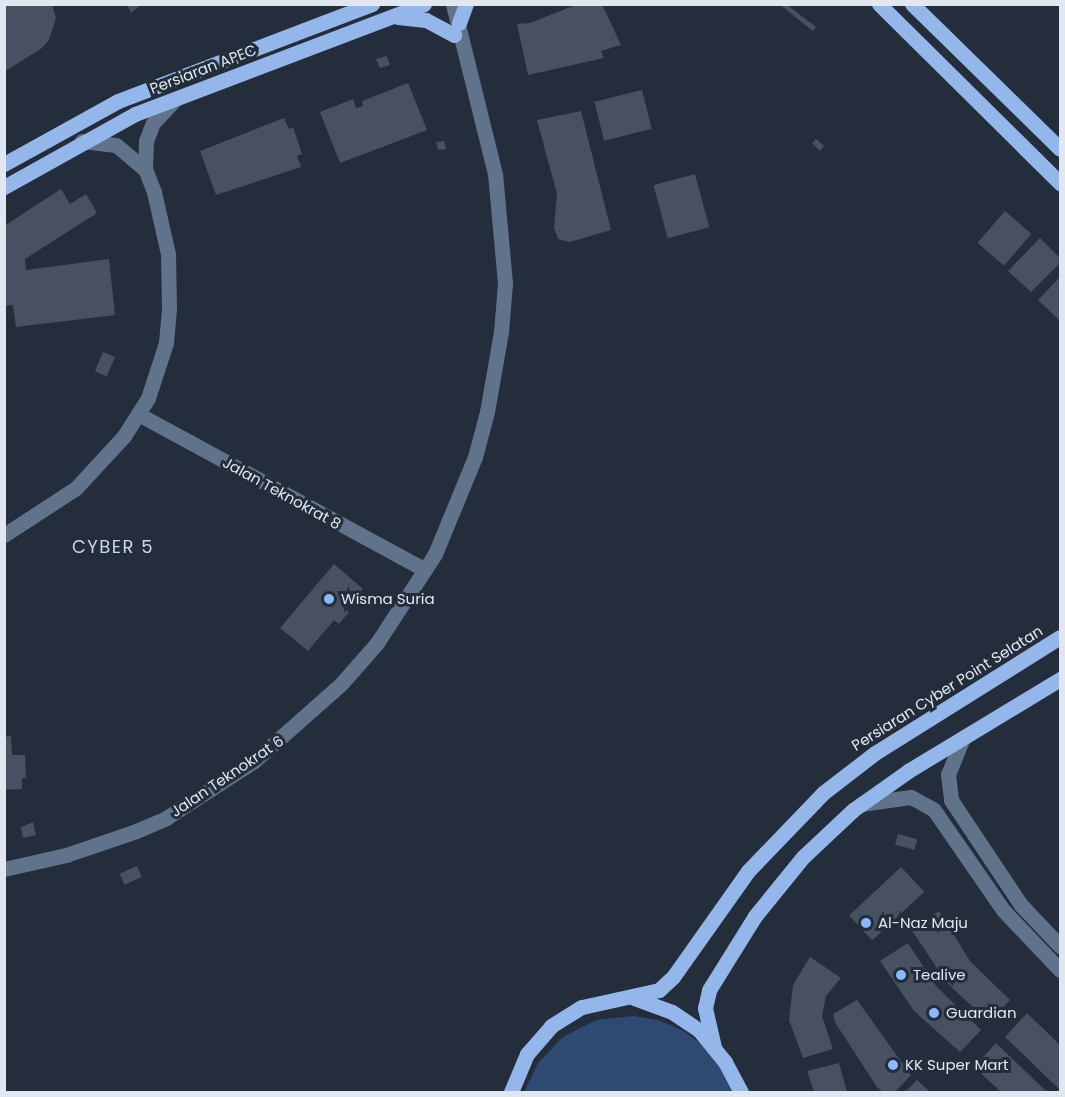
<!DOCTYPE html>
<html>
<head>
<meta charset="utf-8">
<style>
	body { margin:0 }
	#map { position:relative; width:1065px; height:1097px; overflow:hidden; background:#232d3b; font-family:Poppins,sans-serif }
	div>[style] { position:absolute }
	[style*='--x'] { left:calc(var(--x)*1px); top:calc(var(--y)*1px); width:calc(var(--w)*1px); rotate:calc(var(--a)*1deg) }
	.green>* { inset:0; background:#2e4972 }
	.building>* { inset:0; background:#475161; transform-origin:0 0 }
	.minor>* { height:15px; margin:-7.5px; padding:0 7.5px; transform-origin:7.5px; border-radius:7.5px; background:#61728b }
	.major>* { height:15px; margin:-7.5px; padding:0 7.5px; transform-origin:7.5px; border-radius:7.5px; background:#95b6ea }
	.dots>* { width:16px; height:16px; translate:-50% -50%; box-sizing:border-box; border:3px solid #232d3b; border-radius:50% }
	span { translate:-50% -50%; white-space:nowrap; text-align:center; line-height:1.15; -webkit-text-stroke:6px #232d3b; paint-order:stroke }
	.street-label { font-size:15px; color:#e0e7f0 }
	.poi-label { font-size:15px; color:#e0e7f0 }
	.left { translate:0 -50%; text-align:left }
	.quarter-label { font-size:18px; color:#ccd8eb; letter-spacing:1.5px }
	.frame { position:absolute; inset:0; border:6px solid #e0e7f0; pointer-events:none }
</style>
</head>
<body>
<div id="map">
	<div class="green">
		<i style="clip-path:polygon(633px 1016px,658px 1020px,682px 1030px,703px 1045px,720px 1065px,733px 1092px,524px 1092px,538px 1063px,563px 1037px,596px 1020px)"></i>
	</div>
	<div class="building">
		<i style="clip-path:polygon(4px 4px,52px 4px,56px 18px,49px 40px,42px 48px,4px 72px)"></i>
		<i style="clip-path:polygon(127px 4px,142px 4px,131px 13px)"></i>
		<i style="clip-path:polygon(578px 4px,602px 4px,621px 45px,601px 51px,604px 58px,528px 75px,517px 24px,530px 23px)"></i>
		<i style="clip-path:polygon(779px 4px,786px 4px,816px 27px,813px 31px)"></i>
		<i style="clip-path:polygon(387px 56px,390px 65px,380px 68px,376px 59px)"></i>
		<i style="clip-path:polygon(408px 83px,427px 130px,340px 163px,320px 112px,353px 99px,356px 108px,363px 106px,362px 101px)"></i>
		<i style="left:642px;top:90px;width:40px;height:49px;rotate:76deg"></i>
		<i style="clip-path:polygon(581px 111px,611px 230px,570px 242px,558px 239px,554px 228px,557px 194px,537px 120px)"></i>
		<i style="clip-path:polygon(284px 118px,289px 129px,293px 127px,302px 154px,297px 156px,301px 167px,216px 195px,200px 151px)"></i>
		<i style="clip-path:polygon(816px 139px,824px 146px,820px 151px,812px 143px)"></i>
		<i style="clip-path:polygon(444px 141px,446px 149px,438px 150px,436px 142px)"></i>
		<i style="left:695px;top:174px;width:55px;height:43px;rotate:75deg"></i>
		<i style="clip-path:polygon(61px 189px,70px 204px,86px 194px,97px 213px,25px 259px,26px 270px,109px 259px,115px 315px,16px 327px,13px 305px,4px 306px,4px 226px)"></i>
		<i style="left:1005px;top:211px;width:35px;height:42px;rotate:41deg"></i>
		<i style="clip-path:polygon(1040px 238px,1060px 258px,1060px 263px,1031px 292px,1008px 271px)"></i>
		<i style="clip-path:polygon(1060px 277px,1060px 321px,1038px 300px)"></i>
		<i style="left:103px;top:352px;width:13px;height:21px;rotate:23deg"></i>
		<i style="clip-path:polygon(334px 564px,363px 589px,345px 609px,349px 612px,339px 624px,334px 620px,308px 651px,280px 628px)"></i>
		<i style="clip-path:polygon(11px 736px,12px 755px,25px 755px,26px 778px,22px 778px,22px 789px,4px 790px,4px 737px)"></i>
		<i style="clip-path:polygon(33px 822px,36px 835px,23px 838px,21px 827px)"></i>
		<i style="left:898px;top:834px;width:20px;height:11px;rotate:15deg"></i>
		<i style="left:137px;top:866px;width:12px;height:19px;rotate:66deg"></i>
		<i style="left:901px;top:867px;width:34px;height:71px;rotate:47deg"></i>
		<i style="clip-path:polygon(939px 911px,970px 961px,1010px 1000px,989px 1022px,947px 983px,911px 929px)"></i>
		<i style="clip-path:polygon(908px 943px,936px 986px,981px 1030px,960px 1052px,914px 1011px,880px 961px)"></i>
		<i style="clip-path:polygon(810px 957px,841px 978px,826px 996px,822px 1016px,833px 1049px,803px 1058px,789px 1020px,793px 985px)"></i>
		<i style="clip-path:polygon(857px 1000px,911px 1075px,895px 1092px,883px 1092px,877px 1087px,836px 1024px,833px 1014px)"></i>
		<i style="clip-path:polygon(1027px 1013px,1060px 1045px,1060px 1090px,1005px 1037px)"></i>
		<i style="clip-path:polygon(996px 1043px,1047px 1092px,1001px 1092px,974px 1067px)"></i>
		<i style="clip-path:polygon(839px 1063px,847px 1092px,814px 1092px,807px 1071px)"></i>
		<i style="clip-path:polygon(917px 1080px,930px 1092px,905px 1092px)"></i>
	</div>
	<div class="minor">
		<i style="--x:82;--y:141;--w:34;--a:7"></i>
		<i style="--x:116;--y:145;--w:38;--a:40"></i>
		<i style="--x:140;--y:415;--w:324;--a:28.5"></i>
		<i style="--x:4;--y:535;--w:86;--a:-33.1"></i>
		<i style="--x:76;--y:488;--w:71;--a:-47.3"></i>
		<i style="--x:124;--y:436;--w:45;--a:-57.7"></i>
		<i style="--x:148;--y:398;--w:58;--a:-71.9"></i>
		<i style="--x:166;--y:343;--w:34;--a:-85"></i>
		<i style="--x:169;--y:309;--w:55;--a:-91"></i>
		<i style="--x:168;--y:254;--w:64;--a:-102.7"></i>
		<i style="--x:154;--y:192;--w:25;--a:-111"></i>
		<i style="--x:145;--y:169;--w:28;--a:-88"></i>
		<i style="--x:146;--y:141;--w:19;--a:-69"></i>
		<i style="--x:153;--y:123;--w:33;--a:-47"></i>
		<i style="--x:962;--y:740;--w:37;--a:112"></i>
		<i style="--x:948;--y:774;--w:26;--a:83"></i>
		<i style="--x:951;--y:800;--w:126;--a:56.3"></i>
		<i style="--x:1021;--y:905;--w:57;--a:46.4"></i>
		<i style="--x:861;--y:804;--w:50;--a:-8"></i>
		<i style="--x:911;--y:797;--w:26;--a:29"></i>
		<i style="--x:934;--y:810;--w:121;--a:55.4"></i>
		<i style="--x:1003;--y:910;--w:83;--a:46.5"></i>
		<i style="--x:4;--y:869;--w:64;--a:-12.7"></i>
		<i style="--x:66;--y:855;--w:74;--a:-18.9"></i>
		<i style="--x:136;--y:831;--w:33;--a:-23"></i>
		<i style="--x:166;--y:818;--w:105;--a:-32.9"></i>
		<i style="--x:254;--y:761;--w:116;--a:-41.5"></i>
		<i style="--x:341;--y:684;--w:55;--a:-48.7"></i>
		<i style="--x:377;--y:643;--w:106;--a:-56.9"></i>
		<i style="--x:435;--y:554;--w:105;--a:-67.6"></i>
		<i style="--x:475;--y:457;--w:47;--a:-75.1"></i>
		<i style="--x:487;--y:412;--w:81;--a:-80.1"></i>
		<i style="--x:501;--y:332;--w:49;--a:-85.3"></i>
		<i style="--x:505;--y:283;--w:109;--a:-95.2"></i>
		<i style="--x:495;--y:174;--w:175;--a:-103.9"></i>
	</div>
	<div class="major">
		<i style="--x:879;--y:4;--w:255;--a:44.7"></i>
		<i style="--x:912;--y:4;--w:207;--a:44.4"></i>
		<i style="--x:398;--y:17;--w:28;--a:6"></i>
		<i style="--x:426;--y:20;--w:32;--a:28"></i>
		<i style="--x:459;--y:23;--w:20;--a:-70"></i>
		<i style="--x:4;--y:164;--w:130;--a:-28.9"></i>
		<i style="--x:118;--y:101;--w:272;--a:-20.9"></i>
		<i style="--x:4;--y:187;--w:150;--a:-29.1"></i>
		<i style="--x:135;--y:114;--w:309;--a:-20.8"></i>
		<i style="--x:634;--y:998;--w:40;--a:20.2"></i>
		<i style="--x:672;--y:1012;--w:32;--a:34"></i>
		<i style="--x:699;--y:1030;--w:41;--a:50.9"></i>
		<i style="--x:725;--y:1062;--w:34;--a:62"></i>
		<i style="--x:714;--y:1047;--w:40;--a:-103"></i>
		<i style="--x:705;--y:1008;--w:18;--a:-77"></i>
		<i style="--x:709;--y:990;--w:87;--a:-58.1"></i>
		<i style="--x:755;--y:916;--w:76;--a:-50.9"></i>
		<i style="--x:803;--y:857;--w:69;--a:-43.2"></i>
		<i style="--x:853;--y:810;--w:67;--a:-35.3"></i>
		<i style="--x:908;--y:771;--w:178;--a:-31.2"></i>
		<i style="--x:511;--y:1092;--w:41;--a:-67.2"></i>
		<i style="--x:527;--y:1054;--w:37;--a:-49"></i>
		<i style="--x:551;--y:1026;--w:36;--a:-32"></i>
		<i style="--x:582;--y:1007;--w:79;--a:-12.4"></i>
		<i style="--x:659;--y:990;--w:19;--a:-43"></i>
		<i style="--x:673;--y:977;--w:130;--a:-54.7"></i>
		<i style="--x:748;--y:871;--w:108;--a:-46.1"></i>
		<i style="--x:823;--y:793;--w:66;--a:-37.6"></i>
		<i style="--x:875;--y:753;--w:218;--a:-32.1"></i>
	</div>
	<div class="dots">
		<i style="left:329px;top:599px;background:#8db9fc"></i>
		<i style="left:866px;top:923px;background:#8db9fc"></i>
		<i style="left:901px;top:975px;background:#8db9fc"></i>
		<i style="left:934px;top:1013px;background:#8db9fc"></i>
		<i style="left:893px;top:1065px;background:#8db9fc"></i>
	</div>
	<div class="street-label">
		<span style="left:203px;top:69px;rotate:-21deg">Persiaran APEC</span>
		<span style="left:282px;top:493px;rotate:29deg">Jalan Teknokrat 8</span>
		<span style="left:947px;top:688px;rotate:-32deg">Persiaran Cyber Point Selatan</span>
		<span style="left:227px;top:776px;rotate:-34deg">Jalan Teknokrat 6</span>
	</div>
	<div class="poi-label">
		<span class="left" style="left:341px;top:599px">Wisma Suria</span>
		<span class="left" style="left:878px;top:923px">Al-Naz Maju</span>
		<span class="left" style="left:913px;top:975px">Tealive</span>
		<span class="left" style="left:946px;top:1013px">Guardian</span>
		<span class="left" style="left:905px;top:1065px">KK Super Mart</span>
	</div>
	<div class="quarter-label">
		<span style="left:113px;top:547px">CYBER 5</span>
	</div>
	<div class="frame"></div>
</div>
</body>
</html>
